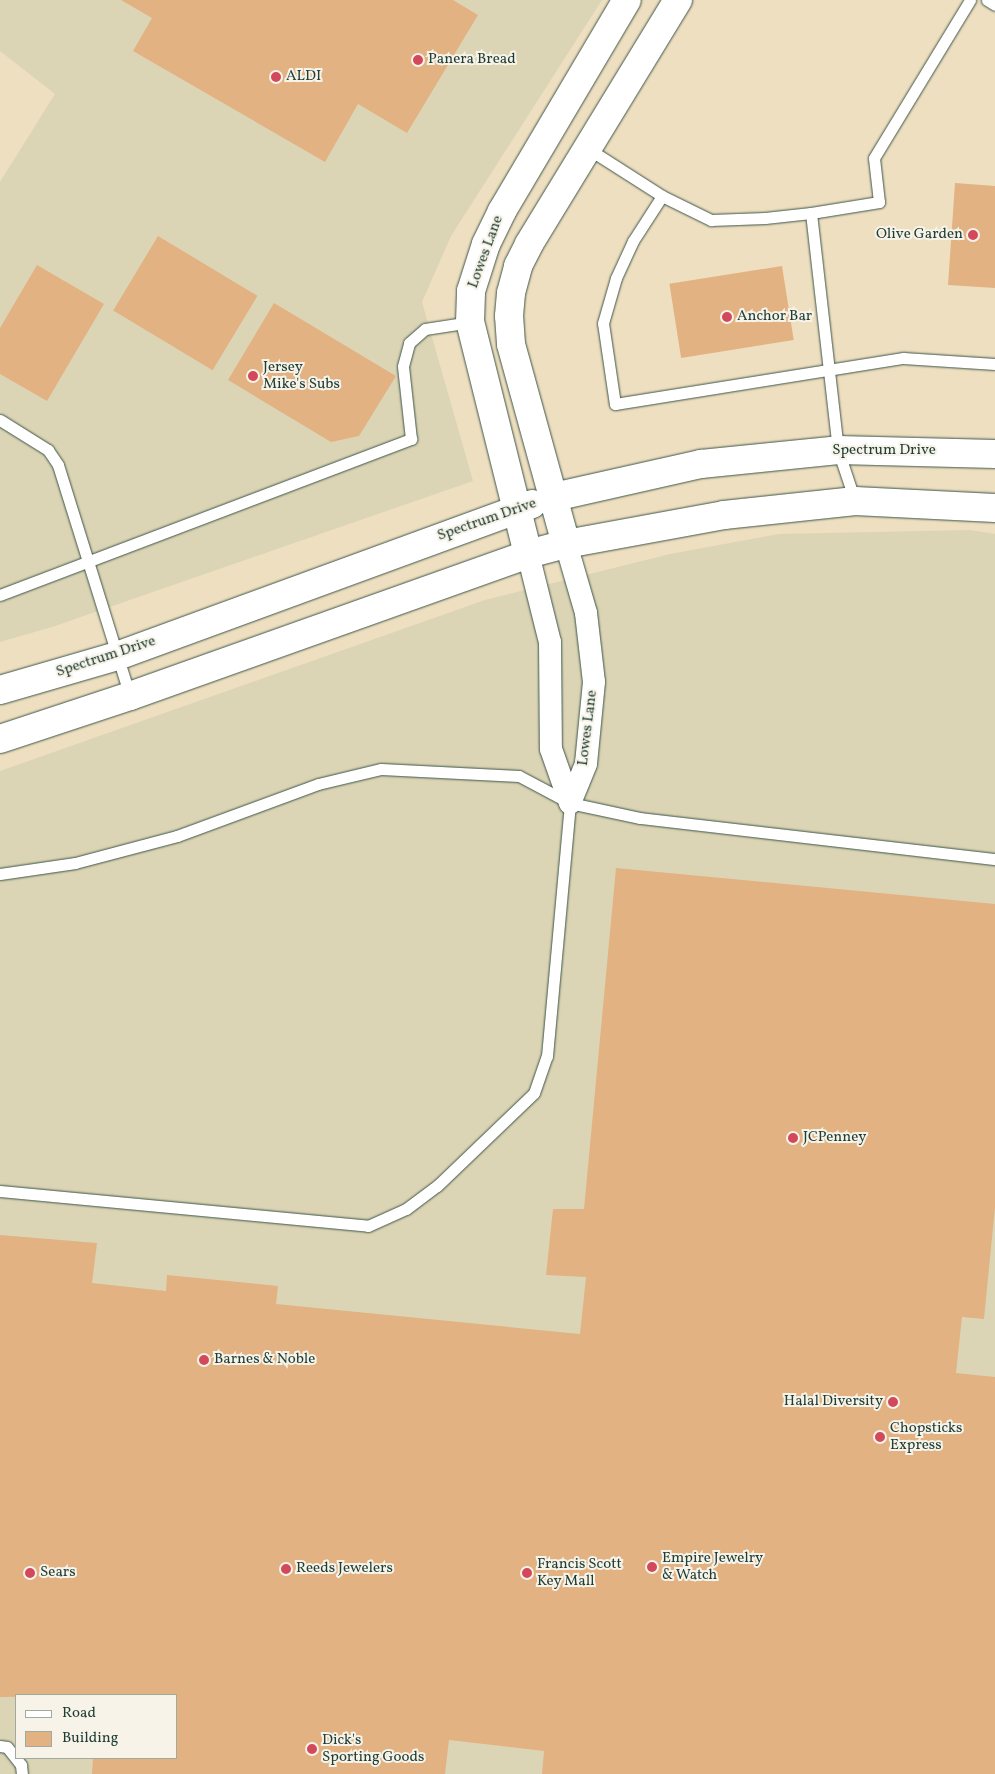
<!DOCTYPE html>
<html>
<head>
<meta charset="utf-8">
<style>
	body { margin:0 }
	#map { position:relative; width:995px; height:1774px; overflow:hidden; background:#eedfc0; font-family:Vollkorn,serif }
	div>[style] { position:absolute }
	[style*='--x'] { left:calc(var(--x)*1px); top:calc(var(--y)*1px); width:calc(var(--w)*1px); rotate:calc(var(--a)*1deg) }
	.built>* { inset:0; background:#dcd5b5 }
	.building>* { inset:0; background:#e2b283; transform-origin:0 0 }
	.roads { filter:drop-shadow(0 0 1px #3e5549) drop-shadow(0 0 1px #3e5549) }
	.service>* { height:11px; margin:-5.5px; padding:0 5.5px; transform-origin:5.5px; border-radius:5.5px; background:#fff }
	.minor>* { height:22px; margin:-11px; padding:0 11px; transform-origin:11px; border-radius:11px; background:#fff }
	.tertiary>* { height:28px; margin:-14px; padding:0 14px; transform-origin:14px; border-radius:14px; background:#fff }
	.secondary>* { height:28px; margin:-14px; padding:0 14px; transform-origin:14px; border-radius:14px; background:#fff }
	.dots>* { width:14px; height:14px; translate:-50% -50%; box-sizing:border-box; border:2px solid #f7f3e8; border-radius:50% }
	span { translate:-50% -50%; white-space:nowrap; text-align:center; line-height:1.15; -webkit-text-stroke:4px #f7f3e8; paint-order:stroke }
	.poi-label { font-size:15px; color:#1f3d34 }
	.left { translate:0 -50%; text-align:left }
	.right { translate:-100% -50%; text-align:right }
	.street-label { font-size:15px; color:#1f3d34 }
	.legend { position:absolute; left:15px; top:1694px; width:162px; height:65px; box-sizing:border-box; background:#f7f3e8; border:1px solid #a1aaa0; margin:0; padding:6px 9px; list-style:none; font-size:15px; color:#1f3d34 }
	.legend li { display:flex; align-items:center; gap:10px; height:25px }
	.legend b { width:25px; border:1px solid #a1aaa0 }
</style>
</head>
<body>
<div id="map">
	<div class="built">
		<i style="clip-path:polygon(0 0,602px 0,451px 236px,422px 302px,473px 481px,52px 627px,0 642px,0 182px,55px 94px,0 51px)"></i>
		<i style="clip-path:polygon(evenodd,970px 530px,995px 534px,995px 1774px,0 1774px,0 771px,485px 600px,670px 554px,779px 534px,970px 530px,16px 1695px,176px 1695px,176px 1758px,16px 1758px,16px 1695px)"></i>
	</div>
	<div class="building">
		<i style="clip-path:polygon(121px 0,453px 0,478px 15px,407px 133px,358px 104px,325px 162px,133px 51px,152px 18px)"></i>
		<i style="clip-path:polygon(955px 183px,995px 186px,995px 288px,948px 285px)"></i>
		<i style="left:158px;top:236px;width:116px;height:87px;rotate:31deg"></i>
		<i style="clip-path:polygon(37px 265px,104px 304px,47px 401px,0 374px,0 328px)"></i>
		<i style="left:782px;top:266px;width:75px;height:114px;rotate:81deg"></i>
		<i style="clip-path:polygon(274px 303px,396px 376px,359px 436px,331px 442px,228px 380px)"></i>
		<i style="clip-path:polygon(616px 868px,995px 904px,995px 1207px,984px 1319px,962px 1317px,956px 1373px,995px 1377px,995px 1774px,542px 1774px,544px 1751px,449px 1740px,445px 1774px,92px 1774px,93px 1758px,176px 1758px,176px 1695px,0 1697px,0 1235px,97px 1243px,92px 1283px,166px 1291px,167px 1275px,278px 1286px,276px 1304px,580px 1334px,586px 1277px,546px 1275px,553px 1209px,584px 1209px)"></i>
	</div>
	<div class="roads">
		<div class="service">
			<i style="--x:987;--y:0;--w:9;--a:32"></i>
			<i style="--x:587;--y:148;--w:89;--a:32.6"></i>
			<i style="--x:662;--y:196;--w:55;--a:26.1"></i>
			<i style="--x:711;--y:220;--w:54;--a:-2.1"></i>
			<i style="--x:765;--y:218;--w:46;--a:-6.2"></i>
			<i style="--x:811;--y:213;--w:239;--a:83.5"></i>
			<i style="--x:838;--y:450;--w:54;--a:71.6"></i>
			<i style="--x:662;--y:196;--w:54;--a:122.8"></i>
			<i style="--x:633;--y:241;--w:41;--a:114.7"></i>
			<i style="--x:616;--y:278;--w:47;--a:106.1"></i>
			<i style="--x:603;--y:323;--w:82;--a:81.6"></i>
			<i style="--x:615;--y:404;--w:292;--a:-9.1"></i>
			<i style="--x:903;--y:358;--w:92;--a:3.7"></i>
			<i style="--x:811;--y:213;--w:69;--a:-9.2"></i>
			<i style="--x:879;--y:202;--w:44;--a:-96.5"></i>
			<i style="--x:874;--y:158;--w:185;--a:-58.7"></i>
			<i style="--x:0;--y:420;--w:57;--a:32"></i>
			<i style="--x:48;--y:450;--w:18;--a:56"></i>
			<i style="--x:58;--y:465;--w:242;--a:72.7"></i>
			<i style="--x:0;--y:595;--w:440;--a:-20.8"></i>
			<i style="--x:411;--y:439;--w:73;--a:-96.3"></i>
			<i style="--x:403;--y:366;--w:24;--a:-75"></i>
			<i style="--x:409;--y:343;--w:21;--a:-41"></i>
			<i style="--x:425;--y:329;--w:46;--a:-8.8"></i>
			<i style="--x:0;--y:874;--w:76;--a:-8.3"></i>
			<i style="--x:75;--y:863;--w:106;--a:-14.8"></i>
			<i style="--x:177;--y:836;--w:150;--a:-20.2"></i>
			<i style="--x:318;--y:784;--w:65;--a:-13.4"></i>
			<i style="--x:381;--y:769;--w:138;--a:2.9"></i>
			<i style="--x:519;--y:776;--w:58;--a:27.9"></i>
			<i style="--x:570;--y:803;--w:72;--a:12.1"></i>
			<i style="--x:640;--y:818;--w:357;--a:6.6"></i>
			<i style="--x:0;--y:1191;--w:370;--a:5.4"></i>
			<i style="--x:368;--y:1226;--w:42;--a:-24.1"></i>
			<i style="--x:406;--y:1209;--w:39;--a:-37"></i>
			<i style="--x:437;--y:1186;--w:134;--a:-43.8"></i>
			<i style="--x:534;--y:1093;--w:39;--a:-71"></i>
			<i style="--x:547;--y:1056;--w:254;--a:-84.8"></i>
			<i style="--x:0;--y:1746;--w:7;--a:8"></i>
			<i style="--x:7;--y:1747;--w:23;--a:52"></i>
			<i style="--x:21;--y:1765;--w:9;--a:84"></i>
		</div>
		<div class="minor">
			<i style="--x:566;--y:544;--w:72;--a:73.8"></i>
			<i style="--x:586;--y:613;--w:69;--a:83.4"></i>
			<i style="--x:594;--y:682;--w:82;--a:95.6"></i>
			<i style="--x:586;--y:764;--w:42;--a:112.3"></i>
			<i style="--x:528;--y:554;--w:91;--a:76"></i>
			<i style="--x:550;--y:642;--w:107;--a:89.5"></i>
			<i style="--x:551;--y:749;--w:57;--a:70.6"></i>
		</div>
		<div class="tertiary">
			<i style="--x:554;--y:497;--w:151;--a:-12.7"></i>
			<i style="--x:701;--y:464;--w:138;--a:-5.8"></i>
			<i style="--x:838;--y:450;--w:157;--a:1.5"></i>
			<i style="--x:566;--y:544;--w:161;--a:-10.4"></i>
			<i style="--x:724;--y:515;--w:132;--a:-6.1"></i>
			<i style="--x:855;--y:501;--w:140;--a:2.9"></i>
		</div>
		<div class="secondary">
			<i style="--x:528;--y:554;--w:239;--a:-104"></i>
			<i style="--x:470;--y:322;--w:31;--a:-88"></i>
			<i style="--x:471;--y:291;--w:49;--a:-72.3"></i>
			<i style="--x:486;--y:244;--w:37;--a:-64"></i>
			<i style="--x:502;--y:211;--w:245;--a:-59.4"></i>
			<i style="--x:0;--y:690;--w:122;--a:-16.2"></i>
			<i style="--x:117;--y:656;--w:442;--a:-20.1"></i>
			<i style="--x:0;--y:739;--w:137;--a:-18.3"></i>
			<i style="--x:130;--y:696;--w:423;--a:-19.6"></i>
			<i style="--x:528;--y:554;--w:39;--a:-15"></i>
			<i style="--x:566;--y:544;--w:207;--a:-105.4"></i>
			<i style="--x:511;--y:344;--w:28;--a:-94"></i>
			<i style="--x:509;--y:316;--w:23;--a:-85"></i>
			<i style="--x:511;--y:293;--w:28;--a:-75"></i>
			<i style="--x:518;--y:266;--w:25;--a:-63"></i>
			<i style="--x:529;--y:244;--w:286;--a:-58.6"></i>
		</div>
	</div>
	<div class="dots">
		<i style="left:418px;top:60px;background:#d1495b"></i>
		<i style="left:276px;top:77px;background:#d1495b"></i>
		<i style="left:973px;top:235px;background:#d1495b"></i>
		<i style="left:727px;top:317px;background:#d1495b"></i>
		<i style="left:253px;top:376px;background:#d1495b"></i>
		<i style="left:793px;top:1138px;background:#d1495b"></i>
		<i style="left:204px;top:1360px;background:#d1495b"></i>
		<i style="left:893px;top:1402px;background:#d1495b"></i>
		<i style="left:880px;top:1437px;background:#d1495b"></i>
		<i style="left:652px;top:1567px;background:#d1495b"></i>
		<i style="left:286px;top:1569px;background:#d1495b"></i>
		<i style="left:30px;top:1573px;background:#d1495b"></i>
		<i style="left:527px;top:1573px;background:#d1495b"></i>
		<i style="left:312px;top:1749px;background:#d1495b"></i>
	</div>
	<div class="poi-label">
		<span class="left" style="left:428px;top:60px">Panera Bread</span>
		<span class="left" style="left:286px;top:77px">ALDI</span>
		<span class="right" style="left:963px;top:235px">Olive Garden</span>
		<span class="left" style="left:737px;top:317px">Anchor Bar</span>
		<span class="left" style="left:263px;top:376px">Jersey<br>Mike's Subs</span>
		<span class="left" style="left:803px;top:1138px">JCPenney</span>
		<span class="left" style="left:214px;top:1360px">Barnes &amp; Noble</span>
		<span class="right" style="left:883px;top:1402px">Halal Diversity</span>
		<span class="left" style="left:890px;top:1437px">Chopsticks<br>Express</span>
		<span class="left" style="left:662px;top:1567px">Empire Jewelry<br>&amp; Watch</span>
		<span class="left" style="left:537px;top:1573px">Francis Scott<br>Key Mall</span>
		<span class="left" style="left:296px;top:1569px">Reeds Jewelers</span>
		<span class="left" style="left:40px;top:1573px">Sears</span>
		<span class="left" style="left:322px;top:1749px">Dick's<br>Sporting Goods</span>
	</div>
	<div class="street-label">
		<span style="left:486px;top:252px;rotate:-70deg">Lowes Lane</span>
		<span style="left:884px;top:451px">Spectrum Drive</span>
		<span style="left:487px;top:520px;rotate:-19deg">Spectrum Drive</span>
		<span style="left:106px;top:657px;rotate:-18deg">Spectrum Drive</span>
		<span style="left:588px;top:728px;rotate:-83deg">Lowes Lane</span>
	</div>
	<ul class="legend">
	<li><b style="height:6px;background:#fff"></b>Road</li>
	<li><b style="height:14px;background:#e2b283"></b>Building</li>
	</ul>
</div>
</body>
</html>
